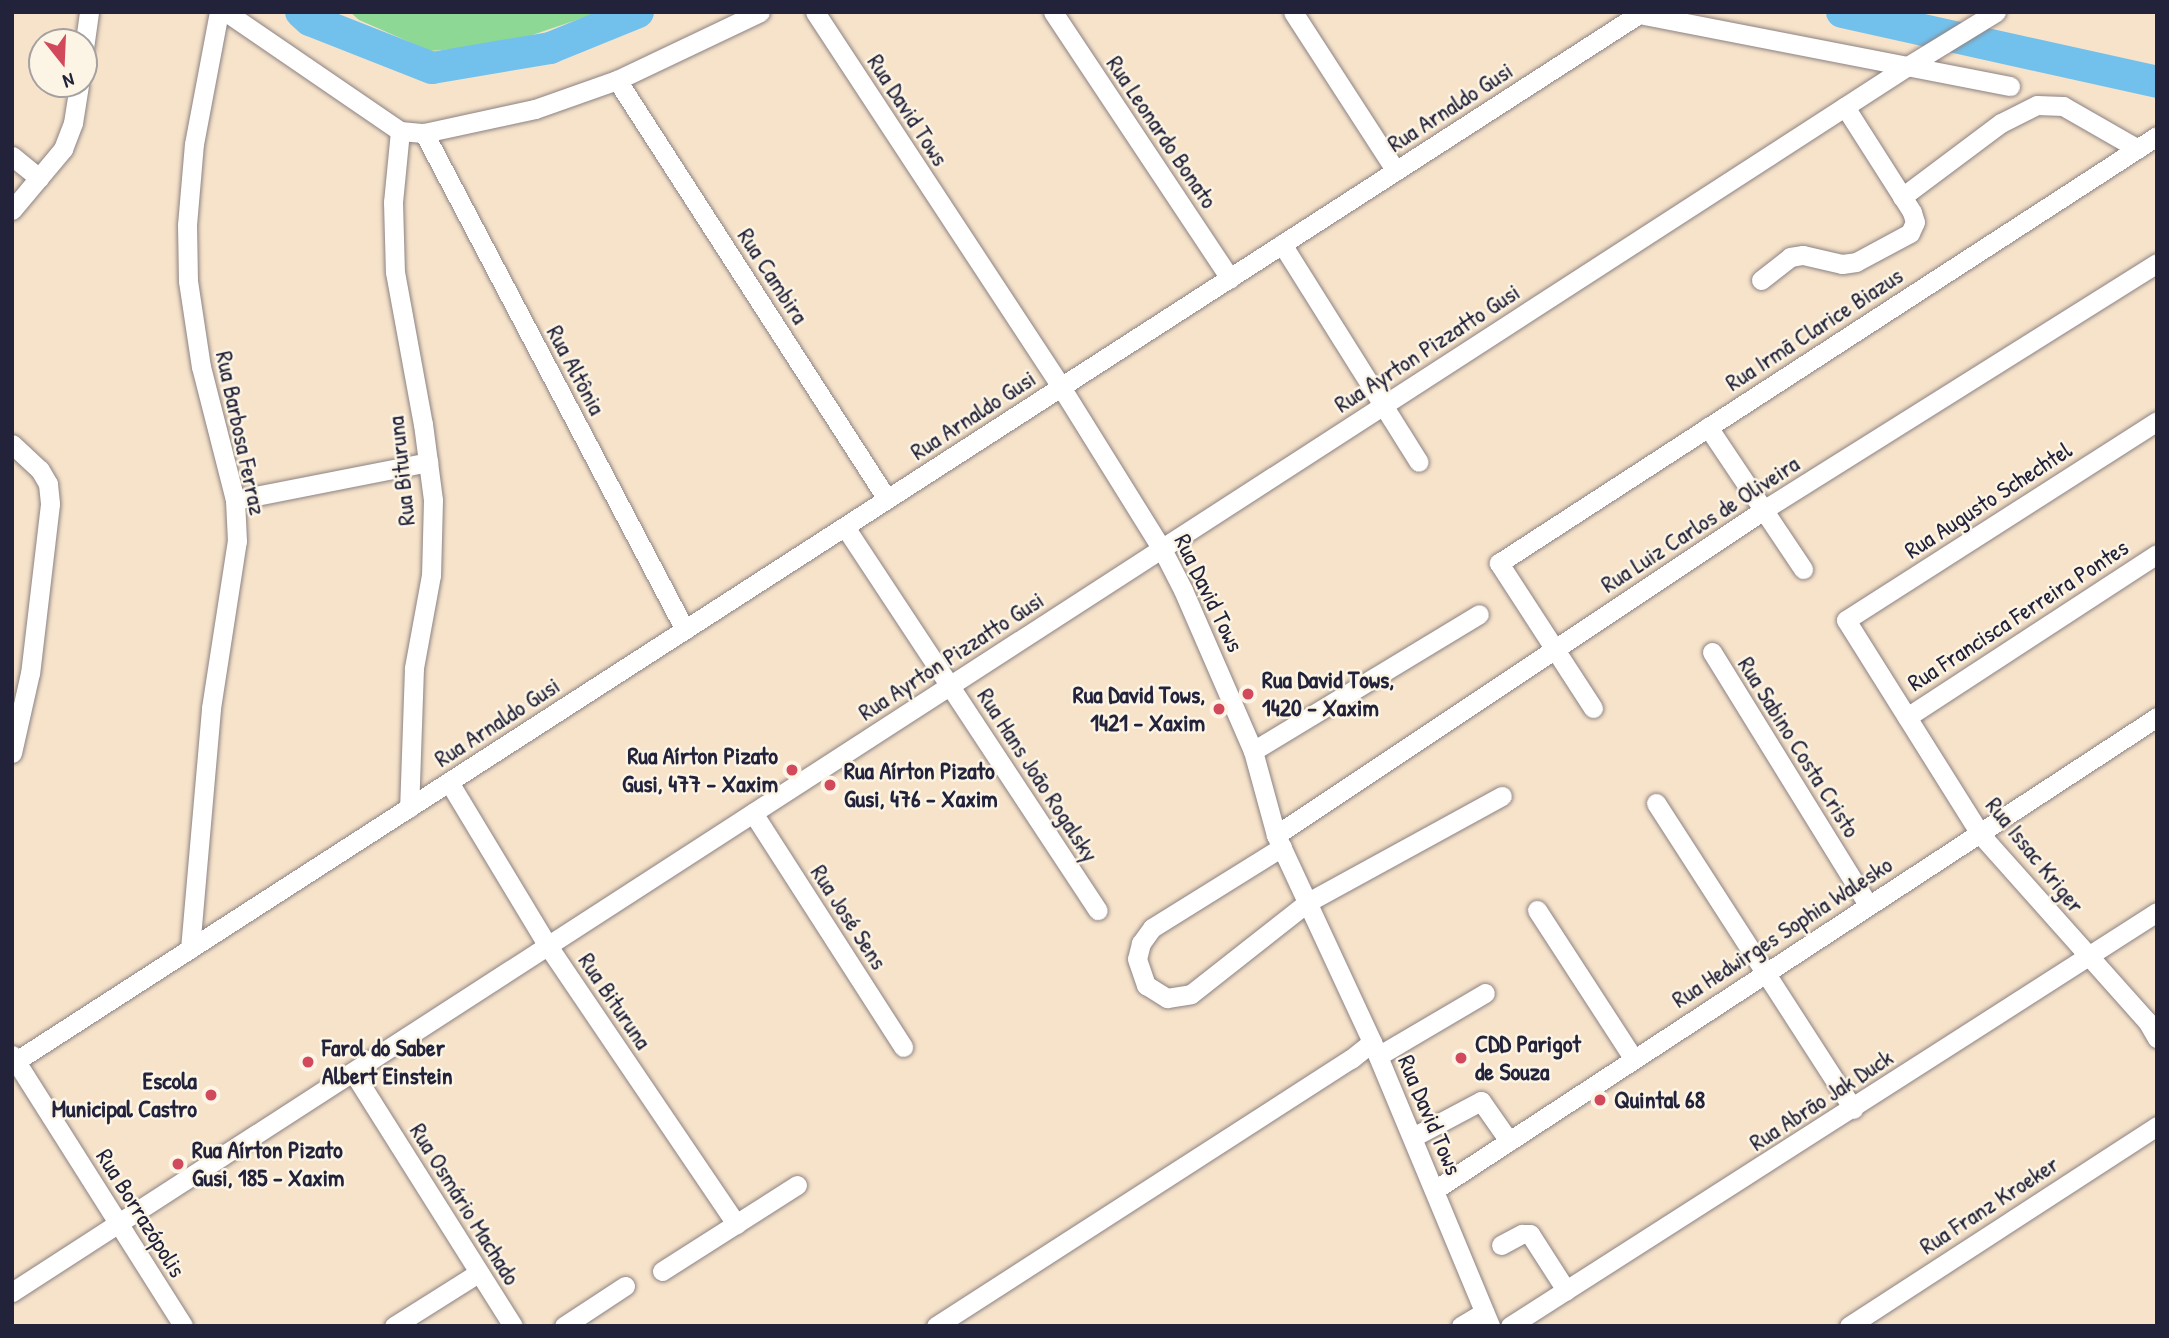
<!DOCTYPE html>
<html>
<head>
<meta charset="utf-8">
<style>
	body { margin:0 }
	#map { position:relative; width:2169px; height:1338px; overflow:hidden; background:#f7e3ca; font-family:"Patrick Hand",sans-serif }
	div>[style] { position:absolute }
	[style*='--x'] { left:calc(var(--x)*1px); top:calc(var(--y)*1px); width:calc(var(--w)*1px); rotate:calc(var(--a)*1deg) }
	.green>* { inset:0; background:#8dd894 }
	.river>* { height:32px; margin:-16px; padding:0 16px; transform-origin:16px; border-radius:16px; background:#72c1ed }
	.roads { filter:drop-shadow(0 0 2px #8c8282) drop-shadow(0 0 2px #8c8282) }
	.minor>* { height:19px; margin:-9.5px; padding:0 9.5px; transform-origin:9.5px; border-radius:9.5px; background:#fff }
	.dots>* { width:19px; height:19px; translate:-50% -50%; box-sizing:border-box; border:4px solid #fcf5e5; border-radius:50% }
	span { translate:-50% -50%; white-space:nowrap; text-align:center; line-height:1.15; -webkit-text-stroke:5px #fcf5e5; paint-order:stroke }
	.street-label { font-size:24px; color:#22223b }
	.poi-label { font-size:24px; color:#22223b; font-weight:700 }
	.left { translate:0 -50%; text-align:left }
	.right { translate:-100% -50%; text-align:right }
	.frame { position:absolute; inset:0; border:14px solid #22223b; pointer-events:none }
	.north { position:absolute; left:28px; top:28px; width:70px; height:70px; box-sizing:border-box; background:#fcf5e5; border:2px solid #a5a1a1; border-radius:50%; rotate:162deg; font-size:19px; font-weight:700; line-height:28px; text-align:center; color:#22223b }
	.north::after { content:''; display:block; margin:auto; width:24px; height:32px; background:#d1495b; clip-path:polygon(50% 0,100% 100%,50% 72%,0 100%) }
</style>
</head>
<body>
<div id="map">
	<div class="green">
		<i style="clip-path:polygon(350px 12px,600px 12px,503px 45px,430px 51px,359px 20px)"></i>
	</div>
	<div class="river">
		<i style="--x:301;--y:12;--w:12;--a:42"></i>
		<i style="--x:310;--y:20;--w:131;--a:21.5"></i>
		<i style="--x:432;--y:68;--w:120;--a:-9.6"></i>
		<i style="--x:550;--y:48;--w:95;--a:-22.2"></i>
		<i style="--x:1842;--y:12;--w:323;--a:12.5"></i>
	</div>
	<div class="roads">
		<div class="minor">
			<i style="--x:226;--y:12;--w:211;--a:34.4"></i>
			<i style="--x:400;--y:131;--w:24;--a:5"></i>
			<i style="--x:424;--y:133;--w:114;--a:-12.2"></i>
			<i style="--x:535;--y:109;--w:87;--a:-19.5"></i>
			<i style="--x:617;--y:80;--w:158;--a:-25.4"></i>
			<i style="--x:815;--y:12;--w:448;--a:56.7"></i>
			<i style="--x:1061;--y:387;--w:191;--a:58.1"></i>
			<i style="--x:1162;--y:549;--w:46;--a:62.9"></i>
			<i style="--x:1183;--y:590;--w:176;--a:66.5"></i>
			<i style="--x:1253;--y:751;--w:87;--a:74.7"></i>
			<i style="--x:1276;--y:835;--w:228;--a:65.1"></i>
			<i style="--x:1372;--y:1042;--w:308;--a:67.4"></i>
			<i style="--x:1053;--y:12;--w:320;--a:56.4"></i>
			<i style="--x:1293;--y:12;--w:189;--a:57.1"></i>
			<i style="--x:84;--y:48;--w:36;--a:-82"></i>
			<i style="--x:617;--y:80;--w:498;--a:57.2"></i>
			<i style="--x:400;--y:131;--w:71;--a:95.6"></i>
			<i style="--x:393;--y:202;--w:70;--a:88.4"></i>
			<i style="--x:395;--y:272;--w:155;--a:79.6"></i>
			<i style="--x:423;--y:424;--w:77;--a:82.5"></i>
			<i style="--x:433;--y:500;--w:75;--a:91.5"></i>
			<i style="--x:431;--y:575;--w:95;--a:100.4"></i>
			<i style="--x:414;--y:668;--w:140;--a:92"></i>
			<i style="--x:424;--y:133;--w:561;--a:62.29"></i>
			<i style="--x:12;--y:156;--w:35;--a:39"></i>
			<i style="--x:1902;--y:197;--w:124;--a:-36.8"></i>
			<i style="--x:2001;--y:123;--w:40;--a:-26.6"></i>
			<i style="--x:2037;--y:105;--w:26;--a:2"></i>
			<i style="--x:2063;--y:106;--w:86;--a:29.8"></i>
			<i style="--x:12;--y:210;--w:80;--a:-50.1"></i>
			<i style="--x:63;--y:149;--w:28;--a:-69"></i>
			<i style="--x:73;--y:123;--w:39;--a:-81"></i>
			<i style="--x:1282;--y:244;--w:257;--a:57.9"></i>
			<i style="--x:1761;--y:280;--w:37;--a:-38"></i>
			<i style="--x:1790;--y:257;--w:13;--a:-9"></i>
			<i style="--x:1803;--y:255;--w:40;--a:13"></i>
			<i style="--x:1842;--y:264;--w:14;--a:-8"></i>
			<i style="--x:1856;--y:262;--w:61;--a:-28.2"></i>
			<i style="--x:1910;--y:233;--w:12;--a:-66"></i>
			<i style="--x:1915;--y:222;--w:10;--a:-107"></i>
			<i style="--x:1912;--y:212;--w:125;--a:-122.5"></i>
			<i style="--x:2157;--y:421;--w:369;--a:147.4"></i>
			<i style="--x:1846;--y:620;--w:254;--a:57.9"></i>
			<i style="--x:1981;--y:835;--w:249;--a:48.3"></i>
			<i style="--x:2147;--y:1021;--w:20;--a:60"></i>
			<i style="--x:1708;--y:427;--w:171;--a:56.2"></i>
			<i style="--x:12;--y:444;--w:38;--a:43"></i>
			<i style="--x:40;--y:470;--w:16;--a:60"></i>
			<i style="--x:48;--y:484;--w:20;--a:84"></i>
			<i style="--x:50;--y:504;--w:170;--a:96.7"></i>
			<i style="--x:30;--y:673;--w:82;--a:102.7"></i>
			<i style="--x:235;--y:500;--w:197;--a:-11.1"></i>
			<i style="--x:845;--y:527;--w:459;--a:56.6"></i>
			<i style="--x:1712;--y:652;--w:297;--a:58.3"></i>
			<i style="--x:1593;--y:708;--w:173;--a:-123"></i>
			<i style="--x:1499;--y:563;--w:784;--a:-32.98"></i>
			<i style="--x:1907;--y:717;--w:298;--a:-33.1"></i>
			<i style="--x:1253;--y:751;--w:264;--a:-31.2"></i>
			<i style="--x:449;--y:782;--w:192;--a:58.9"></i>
			<i style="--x:548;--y:946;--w:336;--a:55.9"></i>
			<i style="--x:1656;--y:803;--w:364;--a:57.2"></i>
			<i style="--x:753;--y:813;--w:278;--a:57.3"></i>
			<i style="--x:1276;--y:835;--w:588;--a:-33.69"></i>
			<i style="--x:1765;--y:509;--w:463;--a:-32.1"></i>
			<i style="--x:1282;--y:847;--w:153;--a:148.1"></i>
			<i style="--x:1152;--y:928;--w:19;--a:126"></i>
			<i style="--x:1141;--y:943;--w:16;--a:104"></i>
			<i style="--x:1137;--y:959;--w:28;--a:71"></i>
			<i style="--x:1146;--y:985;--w:25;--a:32"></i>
			<i style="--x:1167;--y:998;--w:24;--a:-9"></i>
			<i style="--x:1191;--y:994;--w:149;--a:-38.2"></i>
			<i style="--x:1308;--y:902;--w:221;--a:-28.7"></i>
			<i style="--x:1537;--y:910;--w:176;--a:57"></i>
			<i style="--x:190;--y:949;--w:242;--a:-85"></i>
			<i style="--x:211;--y:708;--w:169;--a:-81.2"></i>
			<i style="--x:237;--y:541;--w:41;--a:-92.8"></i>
			<i style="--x:235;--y:500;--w:137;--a:-104.3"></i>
			<i style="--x:201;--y:367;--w:87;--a:-98.6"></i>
			<i style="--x:188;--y:281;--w:56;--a:-91"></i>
			<i style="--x:187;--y:225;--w:81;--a:-85.1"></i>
			<i style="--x:194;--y:144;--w:134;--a:-79.3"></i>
			<i style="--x:12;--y:1055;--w:320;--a:57.7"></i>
			<i style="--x:1378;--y:1056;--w:124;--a:-30.5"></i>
			<i style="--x:16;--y:1061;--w:1931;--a:-32.83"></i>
			<i style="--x:1639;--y:14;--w:378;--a:11"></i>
			<i style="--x:353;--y:1072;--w:300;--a:57.8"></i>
			<i style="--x:1413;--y:1137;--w:77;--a:-27.9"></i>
			<i style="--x:1481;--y:1101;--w:49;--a:55"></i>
			<i style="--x:1436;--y:1189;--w:862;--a:-33.21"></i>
			<i style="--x:1501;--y:1245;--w:24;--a:-28"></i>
			<i style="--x:1522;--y:1234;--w:8;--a:0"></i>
			<i style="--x:1530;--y:1234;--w:67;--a:57.3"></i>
			<i style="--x:662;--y:1271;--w:160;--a:-32.5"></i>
			<i style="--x:12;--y:1292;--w:2258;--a:-32.89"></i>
			<i style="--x:1908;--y:66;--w:103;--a:-31.5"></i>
			<i style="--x:394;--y:1326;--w:99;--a:-32.2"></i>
			<i style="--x:564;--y:1326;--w:73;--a:-33.3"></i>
			<i style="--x:936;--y:1326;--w:493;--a:-32.8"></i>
			<i style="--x:1351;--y:1059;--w:27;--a:-39"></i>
			<i style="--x:1461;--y:1326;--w:27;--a:-31"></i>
			<i style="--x:1510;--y:1326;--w:768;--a:-32.61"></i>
			<i style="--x:1849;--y:1326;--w:367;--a:-33"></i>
		</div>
	</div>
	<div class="dots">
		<i style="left:1248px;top:694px;background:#d1495b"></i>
		<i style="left:1219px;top:709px;background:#d1495b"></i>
		<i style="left:792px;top:770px;background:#d1495b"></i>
		<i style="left:830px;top:785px;background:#d1495b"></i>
		<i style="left:1461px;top:1058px;background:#d1495b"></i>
		<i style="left:308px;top:1062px;background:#d1495b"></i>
		<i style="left:211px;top:1095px;background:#d1495b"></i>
		<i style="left:1600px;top:1100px;background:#d1495b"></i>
		<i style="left:178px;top:1164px;background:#d1495b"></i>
	</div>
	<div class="street-label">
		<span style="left:1450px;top:107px;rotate:-33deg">Rua Arnaldo Gusi</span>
		<span style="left:908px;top:110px;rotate:57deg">Rua David Tows</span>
		<span style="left:1162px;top:132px;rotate:56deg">Rua Leonardo Bonato</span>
		<span style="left:773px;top:276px;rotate:57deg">Rua Cambira</span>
		<span style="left:1814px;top:329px;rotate:-33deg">Rua Irmã Clarice Biazus</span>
		<span style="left:1427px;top:348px;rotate:-33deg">Rua Ayrton Pizzatto Gusi</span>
		<span style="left:576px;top:370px;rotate:62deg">Rua Altônia</span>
		<span style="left:973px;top:415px;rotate:-33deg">Rua Arnaldo Gusi</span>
		<span style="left:241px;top:433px;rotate:78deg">Rua Barbosa Ferraz</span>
		<span style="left:401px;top:471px;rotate:-96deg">Rua Bituruna</span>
		<span style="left:1988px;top:500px;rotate:-33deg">Rua Augusto Schechtel</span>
		<span style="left:1700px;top:524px;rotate:-33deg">Rua Luiz Carlos de Oliveira</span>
		<span style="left:1209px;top:593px;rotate:64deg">Rua David Tows</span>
		<span style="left:2018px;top:615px;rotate:-33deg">Rua Francisca Ferreira Pontes</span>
		<span style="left:951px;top:656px;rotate:-33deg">Rua Ayrton Pizzatto Gusi</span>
		<span style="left:497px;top:722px;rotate:-33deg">Rua Arnaldo Gusi</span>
		<span style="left:1799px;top:747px;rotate:58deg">Rua Sabino Costa Cristo</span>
		<span style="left:1038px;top:775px;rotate:57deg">Rua Hans João Rogalsky</span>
		<span style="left:2035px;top:855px;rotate:51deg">Rua Issac Kriger</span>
		<span style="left:849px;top:917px;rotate:57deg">Rua José Sens</span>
		<span style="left:1782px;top:932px;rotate:-33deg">Rua Hedwirges Sophia Walesko</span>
		<span style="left:615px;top:1001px;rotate:56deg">Rua Bituruna</span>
		<span style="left:1821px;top:1100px;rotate:-33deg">Rua Abrão Jak Duck</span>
		<span style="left:1430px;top:1115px;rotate:67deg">Rua David Tows</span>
		<span style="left:465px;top:1204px;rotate:58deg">Rua Osmário Machado</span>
		<span style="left:1989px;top:1205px;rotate:-33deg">Rua Franz Kroeker</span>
		<span style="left:141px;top:1213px;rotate:58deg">Rua Borrazópolis</span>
	</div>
	<div class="poi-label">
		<span class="left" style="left:1262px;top:694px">Rua David Tows,<br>1420 - Xaxim</span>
		<span class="right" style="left:1205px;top:709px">Rua David Tows,<br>1421 - Xaxim</span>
		<span class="right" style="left:778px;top:770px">Rua Aírton Pizato<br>Gusi, 477 - Xaxim</span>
		<span class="left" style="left:844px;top:785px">Rua Aírton Pizato<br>Gusi, 476 - Xaxim</span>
		<span class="left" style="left:1475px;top:1058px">CDD Parigot<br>de Souza</span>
		<span class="left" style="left:322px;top:1062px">Farol do Saber<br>Albert Einstein</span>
		<span class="right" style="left:197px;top:1095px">Escola<br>Municipal Castro</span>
		<span class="left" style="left:1614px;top:1100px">Quintal 68</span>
		<span class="left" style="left:192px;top:1164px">Rua Aírton Pizato<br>Gusi, 185 - Xaxim</span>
	</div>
	<div class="frame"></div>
	<div class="north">N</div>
</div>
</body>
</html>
